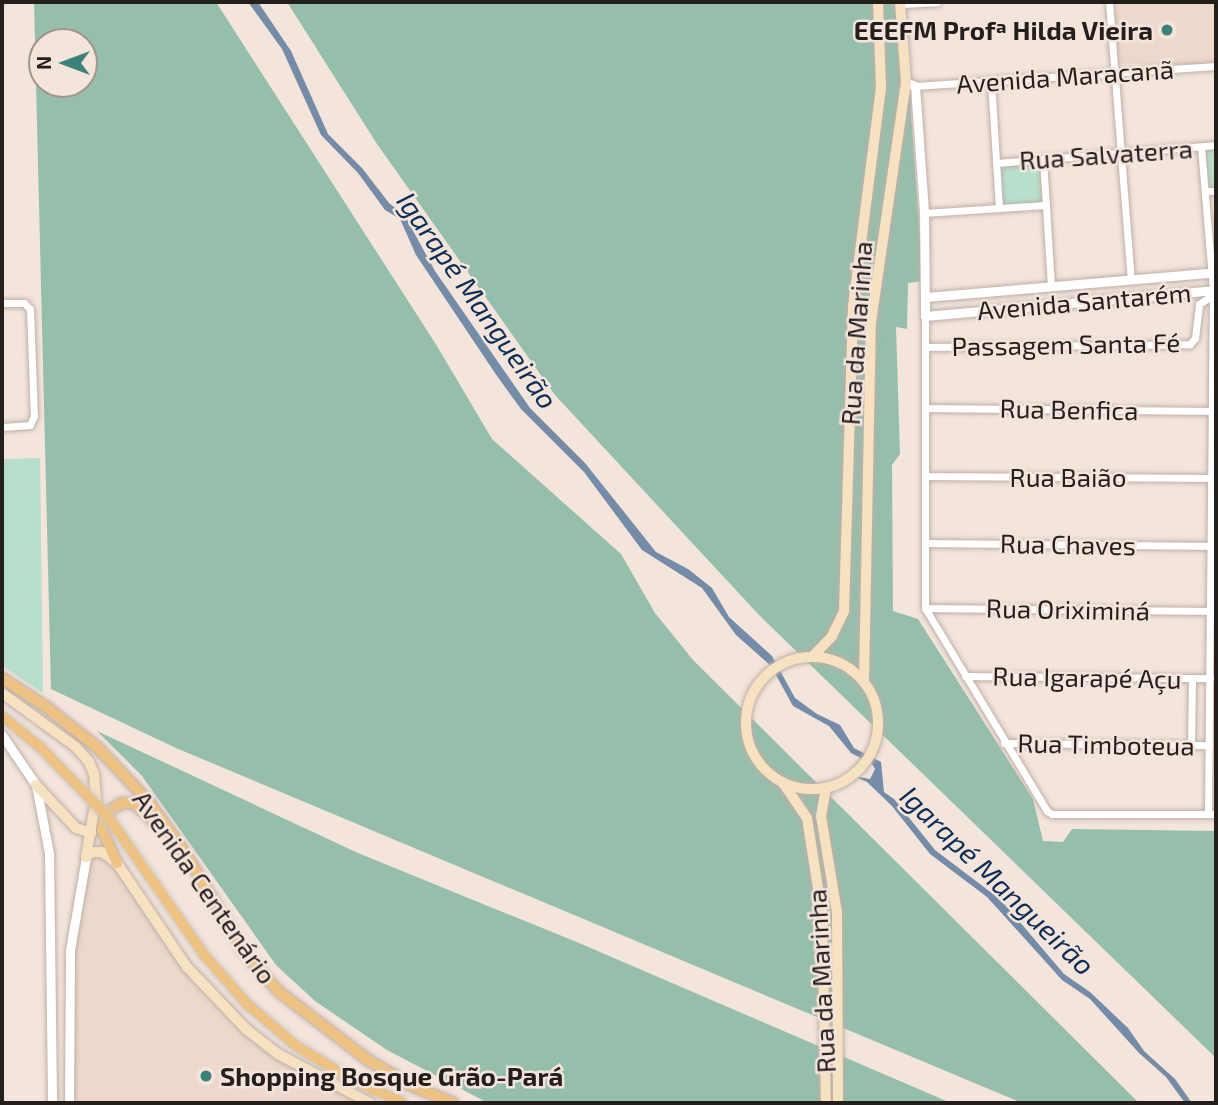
<!DOCTYPE html>
<html>
<head>
<meta charset="utf-8">
<style>
	body { margin:0 }
	#map { position:relative; width:1218px; height:1105px; overflow:hidden; background:#f3e4dc; font-family:"Exo 2",sans-serif }
	div>[style] { position:absolute }
	[style*='--x'] { left:calc(var(--x)*1px); top:calc(var(--y)*1px); width:calc(var(--w)*1px); rotate:calc(var(--a)*1deg) }
	.built>* { inset:0; background:#eed8cb; transform-origin:0 0 }
	.green>* { inset:0; background:#b7e0cc; transform-origin:0 0 }
	.forest>* { inset:0; background:#96bfab }
	.water>* { inset:0; background:#758ca9 }
	.roads { filter:drop-shadow(0 0 2px #beafa7) drop-shadow(0 0 2px #beafa7) }
	.minor>* { height:7px; margin:-3.5px; padding:0 3.5px; transform-origin:3.5px; border-radius:3.5px; background:#fff }
	.tertiary>* { height:9px; margin:-4.5px; padding:0 4.5px; transform-origin:4.5px; border-radius:4.5px; background:#fff }
	.secondary>* { height:10px; margin:-5px; padding:0 5px; transform-origin:5px; border-radius:5px; background:#f6e1c1 }
	.secondary>.ring { margin:-5px; padding:0; box-sizing:content-box; background:none; border:10px solid #f6e1c1; border-radius:50% }
	.primary>* { height:10px; margin:-5px; padding:0 5px; transform-origin:5px; border-radius:5px; background:#edc283 }
	.bridges { filter:drop-shadow(0 0 2px #cbc9c9) drop-shadow(0 0 2px #cbc9c9) }
	.primary-bridge>* { height:10px; margin:-5px; padding:0 5px; transform-origin:5px; border-radius:5px; background:#edc283 }
	.dots>* { width:19px; height:19px; translate:-50% -50%; box-sizing:border-box; border:4px solid #f3e4dc; border-radius:50% }
	span { translate:-50% -50%; white-space:nowrap; text-align:center; line-height:1.15; -webkit-text-stroke:5px #f3e4dc; paint-order:stroke }
	.poi-label { font-size:26px; color:#251f1c; font-weight:700 }
	.right { translate:-100% -50%; text-align:right }
	.left { translate:0 -50%; text-align:left }
	.street-label { font-size:26px; color:#251f1c }
	.water-label { font-size:28px; color:#0d2d55; font-style:italic }
	.frame { position:absolute; inset:0; border:4px solid #251f1c; pointer-events:none }
	.north { position:absolute; left:28px; top:28px; width:70px; height:70px; box-sizing:border-box; background:#f3e4dc; border:2px solid #a1958f; border-radius:50%; rotate:270deg; font-size:19px; font-weight:700; line-height:28px; text-align:center; color:#251f1c }
	.north::after { content:''; display:block; margin:auto; width:24px; height:32px; background:#3c827a; clip-path:polygon(50% 0,100% 100%,50% 72%,0 100%) }
</style>
</head>
<body>
<div id="map">
	<div class="built">
		<i style="left:1116px;top:2px;width:100px;height:62px"></i>
		<i style="clip-path:polygon(93px 855px,111px 859px,190px 964px,278px 1054px,370px 1103px,69px 1103px,68px 949px,80px 869px)"></i>
	</div>
	<div class="green">
		<i style="clip-path:polygon(1216px 145px,1216px 191px,1205px 191px,1201px 147px)"></i>
		<i style="left:1043px;top:159px;width:46px;height:47px;rotate:86deg"></i>
		<i style="clip-path:polygon(40px 458px,43px 693px,2px 666px,2px 459px)"></i>
	</div>
	<div class="forest">
		<i style="clip-path:polygon(evenodd,34px 2px,216px 2px,437px 346px,492px 439px,621px 554px,655px 613px,693px 660px,1139px 1103px,1022px 1103px,176px 748px,51px 689px,34px 2px,42px 42px,84px 42px,84px 84px,42px 84px,42px 42px)"></i>
		<i style="clip-path:polygon(287px 2px,903px 2px,923px 281px,908px 283px,907px 329px,896px 327px,900px 454px,892px 465px,893px 611px,918px 619px,1033px 799px,1043px 841px,1063px 842px,1072px 829px,1216px 831px,1216px 1058px,759px 615px,555px 395px,377px 144px)"></i>
		<i style="clip-path:polygon(97px 731px,358px 853px,579px 943px,951px 1103px,488px 1103px,387px 1050px,315px 1001px,276px 965px,142px 776px)"></i>
	</div>
	<div class="water">
		<i style="clip-path:polygon(248px 2px,258px 2px,291px 51px,328px 134px,362px 168px,389px 203px,405px 216px,435px 271px,530px 408px,585px 463px,656px 552px,688px 569px,712px 588px,729px 617px,772px 656px,795px 698px,817px 714px,840px 725px,854px 748px,881px 762px,884px 792px,894px 799px,935px 850px,1001px 900px,1064px 974px,1090px 992px,1128px 1028px,1144px 1051px,1175px 1079px,1192px 1103px,1185px 1103px,1166px 1077px,1139px 1053px,1090px 999px,1062px 980px,987px 897px,930px 854px,892px 806px,867px 782px,853px 776px,870px 779px,875px 769px,872px 764px,851px 753px,829px 726px,793px 706px,771px 666px,736px 635px,702px 588px,642px 550px,584px 472px,521px 409px,497px 376px,416px 255px,400px 219px,385px 210px,358px 173px,321px 135px,282px 49px)"></i>
	</div>
	<div class="roads">
		<div class="minor">
			<i style="--x:1109;--y:2;--w:278;--a:85.5"></i>
			<i style="--x:900;--y:4;--w:37;--a:-3"></i>
			<i style="--x:991;--y:81;--w:127;--a:86.4"></i>
			<i style="--x:915;--y:86;--w:302;--a:-3.8"></i>
			<i style="--x:1201;--y:147;--w:144;--a:85.2"></i>
			<i style="--x:1213;--y:290;--w:524;--a:90.55"></i>
			<i style="--x:1043;--y:159;--w:127;--a:86.4"></i>
			<i style="--x:996;--y:163;--w:221;--a:-4.7"></i>
			<i style="--x:1205;--y:191;--w:11;--a:0"></i>
			<i style="--x:924;--y:213;--w:122;--a:-3.8"></i>
			<i style="--x:2;--y:303;--w:22;--a:0"></i>
			<i style="--x:24;--y:303;--w:8;--a:45"></i>
			<i style="--x:30;--y:309;--w:107;--a:87.9"></i>
			<i style="--x:34;--y:416;--w:10;--a:114"></i>
			<i style="--x:30;--y:425;--w:28;--a:176"></i>
			<i style="--x:925;--y:347;--w:265;--a:-0.6"></i>
			<i style="--x:1190;--y:344;--w:8;--a:-50"></i>
			<i style="--x:1195;--y:338;--w:34;--a:-83"></i>
			<i style="--x:1199;--y:304;--w:17;--a:-33"></i>
			<i style="--x:925;--y:408;--w:288;--a:0.6"></i>
			<i style="--x:925;--y:476;--w:287;--a:0.4"></i>
			<i style="--x:925;--y:543;--w:291;--a:0.6"></i>
			<i style="--x:925;--y:608;--w:237;--a:59"></i>
			<i style="--x:1047;--y:811;--w:6;--a:31"></i>
			<i style="--x:1052;--y:814;--w:164;--a:0"></i>
			<i style="--x:925;--y:608;--w:292;--a:-90"></i>
			<i style="--x:925;--y:608;--w:286;--a:0.6"></i>
			<i style="--x:965;--y:676;--w:245;--a:0.5"></i>
			<i style="--x:1004;--y:743;--w:205;--a:0.6"></i>
			<i style="--x:1191;--y:745;--w:67;--a:-89.1"></i>
		</div>
		<div class="tertiary">
			<i style="--x:906;--y:82;--w:10;--a:24"></i>
			<i style="--x:915;--y:86;--w:127;--a:85.9"></i>
			<i style="--x:924;--y:213;--w:103;--a:89.4"></i>
			<i style="--x:925;--y:316;--w:292;--a:-5.1"></i>
			<i style="--x:926;--y:297;--w:291;--a:-4.9"></i>
			<i style="--x:2;--y:735;--w:60;--a:55.8"></i>
			<i style="--x:36;--y:785;--w:69;--a:79.2"></i>
			<i style="--x:49;--y:853;--w:250;--a:89.3"></i>
			<i style="--x:69;--y:1103;--w:153;--a:-89.6"></i>
			<i style="--x:70;--y:950;--w:94;--a:-80.2"></i>
		</div>
		<div class="secondary">
			<i style="--x:813;--y:656;--w:28;--a:-46"></i>
			<i style="--x:832;--y:636;--w:28;--a:-64"></i>
			<i style="--x:844;--y:611;--w:305;--a:-88.3"></i>
			<i style="--x:853;--y:306;--w:220;--a:-82.7"></i>
			<i style="--x:881;--y:88;--w:86;--a:-92"></i>
			<i class="ring" style="left:746px;top:657px;width:122px;height:122px"></i>
			<i style="--x:864;--y:681;--w:359;--a:-88.9"></i>
			<i style="--x:871;--y:322;--w:243;--a:-81.7"></i>
			<i style="--x:906;--y:82;--w:80;--a:-94.3"></i>
			<i style="--x:2;--y:693;--w:92;--a:36.1"></i>
			<i style="--x:76;--y:747;--w:20;--a:49"></i>
			<i style="--x:89;--y:762;--w:13;--a:67"></i>
			<i style="--x:94;--y:774;--w:25;--a:85"></i>
			<i style="--x:96;--y:799;--w:59;--a:99.8"></i>
			<i style="--x:783;--y:783;--w:42;--a:55.6"></i>
			<i style="--x:807;--y:818;--w:97;--a:81.1"></i>
			<i style="--x:822;--y:914;--w:189;--a:88.8"></i>
			<i style="--x:36;--y:785;--w:59;--a:47.1"></i>
			<i style="--x:76;--y:828;--w:16;--a:18"></i>
			<i style="--x:826;--y:788;--w:28;--a:100"></i>
			<i style="--x:821;--y:816;--w:98;--a:80.6"></i>
			<i style="--x:837;--y:913;--w:190;--a:89.7"></i>
			<i style="--x:86;--y:857;--w:8;--a:-40"></i>
			<i style="--x:92;--y:852;--w:10;--a:0"></i>
			<i style="--x:102;--y:852;--w:19;--a:36"></i>
			<i style="--x:117;--y:863;--w:125;--a:56.1"></i>
			<i style="--x:187;--y:967;--w:86;--a:46.4"></i>
			<i style="--x:246;--y:1029;--w:41;--a:38"></i>
			<i style="--x:278;--y:1054;--w:104;--a:28"></i>
		</div>
		<div class="primary">
			<i style="--x:2;--y:678;--w:51;--a:33.1"></i>
			<i style="--x:45;--y:706;--w:68;--a:38.4"></i>
			<i style="--x:98;--y:748;--w:74;--a:46.6"></i>
			<i style="--x:149;--y:802;--w:66;--a:54.9"></i>
			<i style="--x:187;--y:856;--w:113;--a:59.1"></i>
			<i style="--x:245;--y:953;--w:50;--a:49"></i>
			<i style="--x:278;--y:991;--w:113;--a:37.5"></i>
			<i style="--x:368;--y:1060;--w:49;--a:30.8"></i>
			<i style="--x:410;--y:1085;--w:47;--a:22.7"></i>
			<i style="--x:117;--y:863;--w:36;--a:-114"></i>
			<i style="--x:102;--y:830;--w:11;--a:-80"></i>
			<i style="--x:104;--y:819;--w:11;--a:-56"></i>
			<i style="--x:110;--y:810;--w:14;--a:-30"></i>
			<i style="--x:122;--y:803;--w:11;--a:0"></i>
			<i style="--x:133;--y:803;--w:35;--a:41"></i>
		</div>
	</div>
	<div class="bridges">
		<div class="primary-bridge">
			<i style="--x:2;--y:716;--w:49;--a:39.2"></i>
			<i style="--x:40;--y:747;--w:99;--a:45.8"></i>
			<i style="--x:109;--y:818;--w:168;--a:55.2"></i>
			<i style="--x:205;--y:956;--w:64;--a:48.8"></i>
			<i style="--x:247;--y:1004;--w:63;--a:40.5"></i>
			<i style="--x:295;--y:1045;--w:69;--a:31.4"></i>
			<i style="--x:354;--y:1081;--w:52;--a:23.6"></i>
		</div>
	</div>
	<div class="dots">
		<i style="left:1167px;top:30px;background:#3c827a"></i>
		<i style="left:206px;top:1076px;background:#3c827a"></i>
	</div>
	<div class="poi-label">
		<span class="right" style="left:1153px;top:30px">EEEFM Profª Hilda Vieira</span>
		<span class="left" style="left:220px;top:1076px">Shopping Bosque Grão-Pará</span>
	</div>
	<div class="street-label">
		<span style="left:1065px;top:76px;rotate:-4deg">Avenida Maracanã</span>
		<span style="left:1106px;top:154px;rotate:-4deg">Rua Salvaterra</span>
		<span style="left:1084px;top:301px;rotate:-5deg">Avenida Santarém</span>
		<span style="left:856px;top:333px;rotate:-86deg">Rua da Marinha</span>
		<span style="left:1066px;top:344px;rotate:-1deg">Passagem Santa Fé</span>
		<span style="left:1069px;top:409px;rotate:1deg">Rua Benfica</span>
		<span style="left:1068px;top:477px">Rua Baião</span>
		<span style="left:1068px;top:544px;rotate:1deg">Rua Chaves</span>
		<span style="left:1068px;top:609px;rotate:1deg">Rua Oriximiná</span>
		<span style="left:1087px;top:677px;rotate:1deg">Rua Igarapé Açu</span>
		<span style="left:1106px;top:744px;rotate:1deg">Rua Timboteua</span>
		<span style="left:205px;top:887px;rotate:55deg">Avenida Centenário</span>
		<span style="left:821px;top:981px;rotate:-93deg">Rua da Marinha</span>
	</div>
	<div class="water-label">
		<span style="left:478px;top:300px;rotate:55deg">Igarapé Mangueirão</span>
		<span style="left:998px;top:880px;rotate:44deg">Igarapé Mangueirão</span>
	</div>
	<div class="frame"></div>
	<div class="north">N</div>
</div>
</body>
</html>
